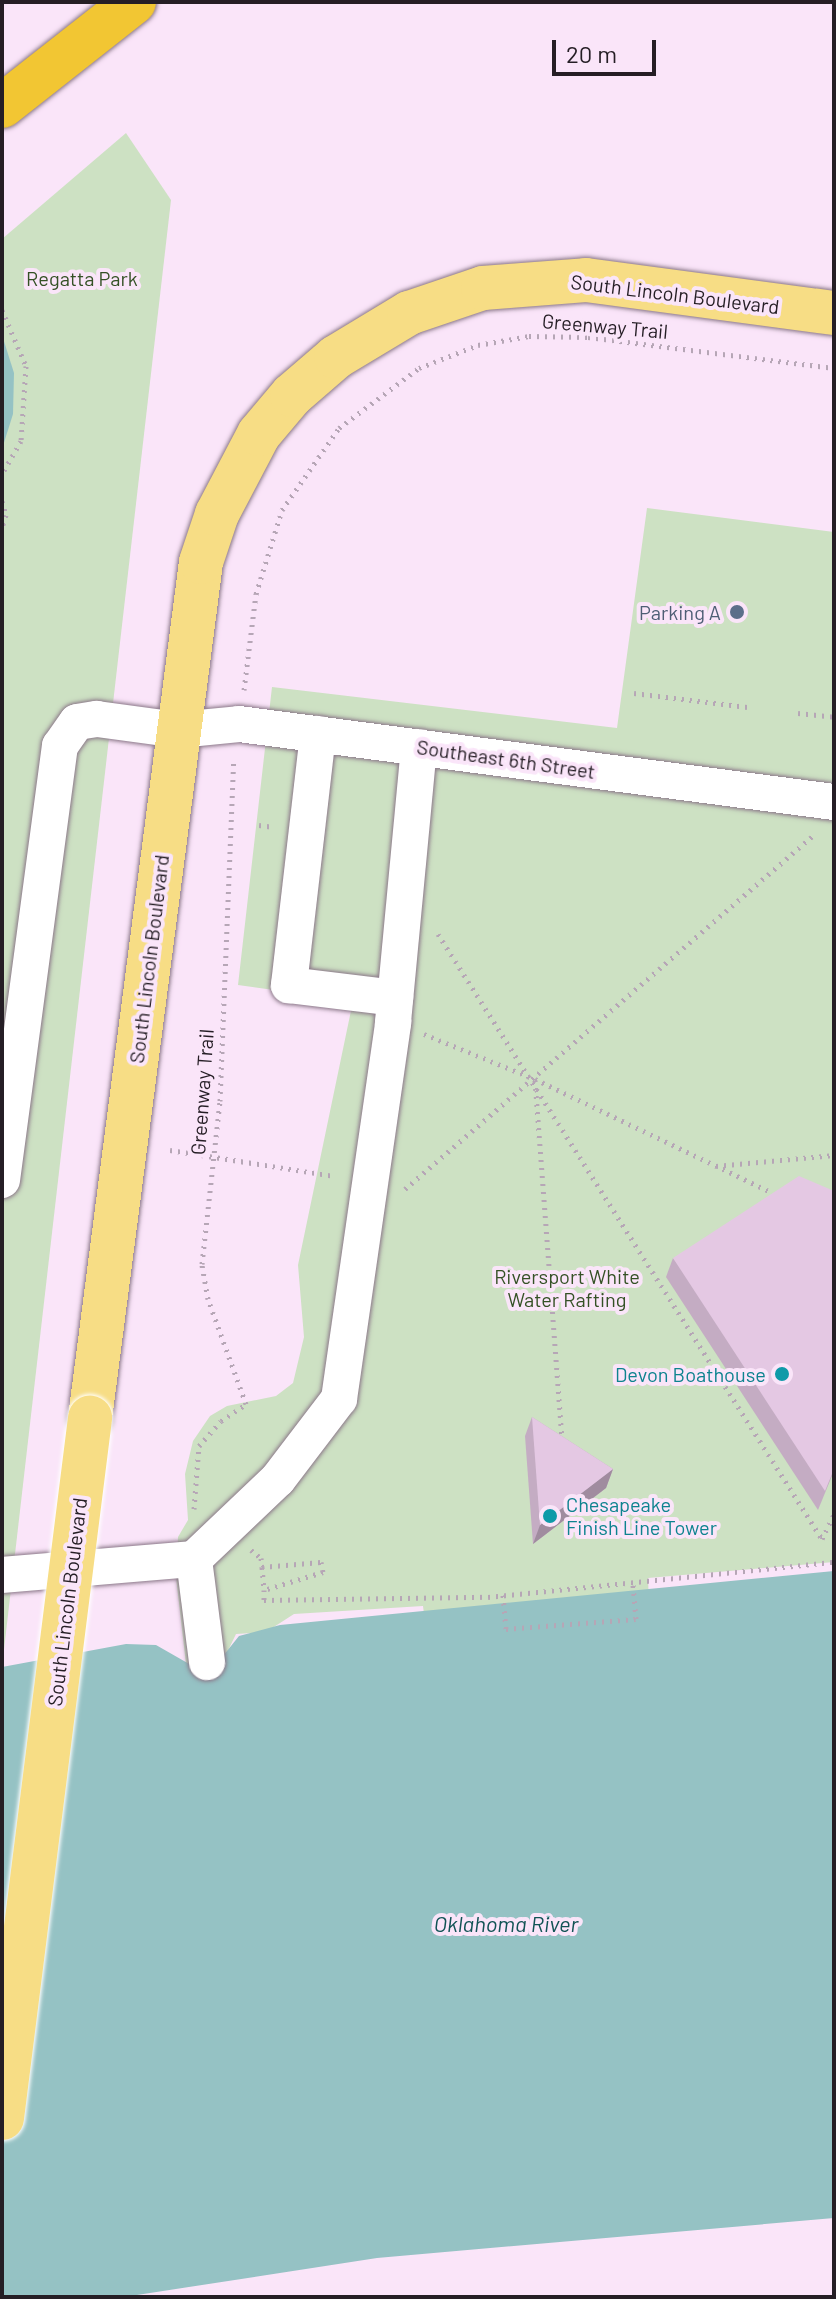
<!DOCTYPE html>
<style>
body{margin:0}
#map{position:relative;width:836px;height:2299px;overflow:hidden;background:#fae5f9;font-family:Barlow,sans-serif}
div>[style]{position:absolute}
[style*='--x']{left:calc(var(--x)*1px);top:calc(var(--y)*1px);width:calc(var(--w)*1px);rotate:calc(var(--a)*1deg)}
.green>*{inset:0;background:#cde1c3}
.water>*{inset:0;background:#95c2c4}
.path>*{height:5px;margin-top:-2.5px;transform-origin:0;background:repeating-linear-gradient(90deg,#b6a6b6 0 2px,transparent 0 8px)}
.roads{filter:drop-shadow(0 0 2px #8b7889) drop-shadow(0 0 2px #8b7889)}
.minor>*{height:36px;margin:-18px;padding:0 18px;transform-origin:18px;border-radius:18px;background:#fff}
.major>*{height:44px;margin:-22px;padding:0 22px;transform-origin:22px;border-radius:22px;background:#f7dd85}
.highway>*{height:44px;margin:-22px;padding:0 22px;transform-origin:22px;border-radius:22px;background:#f2c633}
.bridges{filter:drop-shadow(0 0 2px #fff) drop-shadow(0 0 2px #fff)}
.major-bridge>*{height:44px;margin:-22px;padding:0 22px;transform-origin:22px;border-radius:22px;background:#f7dd85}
.wall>*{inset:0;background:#c4acc3}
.shaded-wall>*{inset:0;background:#a08c9f}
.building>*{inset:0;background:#e4c8e3}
.dots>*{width:22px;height:22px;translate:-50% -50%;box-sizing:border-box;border:4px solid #fae5f9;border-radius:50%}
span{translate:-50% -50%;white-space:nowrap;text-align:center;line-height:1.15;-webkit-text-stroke:8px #fae5f9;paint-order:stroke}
.park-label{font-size:20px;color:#345125}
.street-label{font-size:20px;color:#251e25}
.service-label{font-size:20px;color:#4e5e75}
.right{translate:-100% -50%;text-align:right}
.culture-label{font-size:20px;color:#0d838f}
.left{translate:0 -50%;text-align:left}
.water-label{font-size:22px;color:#115355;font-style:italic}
.frame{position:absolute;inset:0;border:4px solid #251e25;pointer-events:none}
.scale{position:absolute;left:552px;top:40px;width:104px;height:36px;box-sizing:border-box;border:4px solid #251e25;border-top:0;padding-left:10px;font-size:24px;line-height:28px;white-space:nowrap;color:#251e25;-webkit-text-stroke:6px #fae5f9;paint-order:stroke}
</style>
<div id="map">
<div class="green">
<div style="clip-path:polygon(126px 133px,171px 200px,2px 1667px,2px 239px)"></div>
<div style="clip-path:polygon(647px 508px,834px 532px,834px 1562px,648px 1578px,650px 1629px,430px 1663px,423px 1606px,294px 1614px,266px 1632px,236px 1634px,223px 1661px,186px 1664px,176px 1577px,178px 1537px,188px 1520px,185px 1474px,193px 1441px,210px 1416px,227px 1406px,276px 1396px,293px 1383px,304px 1337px,298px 1265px,353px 1001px,238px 985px,272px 687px,617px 728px)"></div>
</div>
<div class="water">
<div style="clip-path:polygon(2px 335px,14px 373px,13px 414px,2px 449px)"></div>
<div style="clip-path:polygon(834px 1571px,834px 2218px,377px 2258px,124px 2297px,2px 2297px,2px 1667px,126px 1644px,156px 1645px,191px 1665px,219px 1661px,239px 1636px,280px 1625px)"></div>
</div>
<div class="path">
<div style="--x:2;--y:310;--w:61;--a:66.8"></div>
<div style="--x:26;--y:366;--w:75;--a:93.8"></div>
<div style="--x:21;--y:441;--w:38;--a:120"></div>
<div style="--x:2;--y:501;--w:15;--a:74"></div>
<div style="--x:6;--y:515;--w:13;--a:108"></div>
<div style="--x:244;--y:690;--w:97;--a:-82.9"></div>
<div style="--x:256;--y:594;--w:88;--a:-72.8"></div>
<div style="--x:282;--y:510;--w:100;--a:-55.2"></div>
<div style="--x:339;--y:428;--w:100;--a:-36.9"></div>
<div style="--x:419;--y:368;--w:63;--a:-21.3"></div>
<div style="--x:478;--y:345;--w:52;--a:-10"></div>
<div style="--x:529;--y:336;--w:59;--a:1"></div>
<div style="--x:588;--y:337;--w:248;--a:7.2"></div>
<div style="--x:634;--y:693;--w:114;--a:7.1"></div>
<div style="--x:798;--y:713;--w:36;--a:6"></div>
<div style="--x:259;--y:825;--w:15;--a:8"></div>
<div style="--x:438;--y:934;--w:717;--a:57.6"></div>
<div style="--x:822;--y:1539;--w:28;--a:-64"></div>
<div style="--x:424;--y:1034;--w:120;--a:22.1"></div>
<div style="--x:535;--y:1079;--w:262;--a:25.6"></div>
<div style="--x:535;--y:1080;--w:362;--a:85.7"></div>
<div style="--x:170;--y:1150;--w:167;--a:9"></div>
<div style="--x:716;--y:1166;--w:119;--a:-5.3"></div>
<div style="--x:405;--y:1189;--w:542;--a:-40.89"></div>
<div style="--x:194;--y:1509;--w:63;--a:-85.5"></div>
<div style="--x:199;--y:1446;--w:33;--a:-49"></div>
<div style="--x:221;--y:1421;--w:30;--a:-34"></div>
<div style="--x:246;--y:1404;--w:112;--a:-109.9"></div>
<div style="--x:208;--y:1299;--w:36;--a:-100"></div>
<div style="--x:202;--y:1264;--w:164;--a:-83.7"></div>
<div style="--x:220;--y:1101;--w:342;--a:-87.7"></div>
<div style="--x:251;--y:1550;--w:13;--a:39"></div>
<div style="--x:261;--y:1558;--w:9;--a:84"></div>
<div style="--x:262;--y:1567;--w:59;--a:-4.8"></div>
<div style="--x:321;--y:1562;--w:10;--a:79"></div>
<div style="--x:323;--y:1572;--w:62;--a:163"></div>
<div style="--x:264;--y:1590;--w:10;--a:90"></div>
<div style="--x:264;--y:1600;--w:224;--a:-0.8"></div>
<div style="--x:488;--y:1597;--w:348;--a:-5.8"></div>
<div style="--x:262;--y:1567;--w:23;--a:85"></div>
<div style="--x:503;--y:1595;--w:34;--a:85"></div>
<div style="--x:506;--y:1629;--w:130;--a:-4.4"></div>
<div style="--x:636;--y:1619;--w:37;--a:-95"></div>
</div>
<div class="roads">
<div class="minor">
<div style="--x:318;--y:734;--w:253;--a:96.6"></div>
<div style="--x:289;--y:985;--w:107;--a:7"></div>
<div style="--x:2;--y:1180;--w:438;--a:-82.4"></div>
<div style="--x:60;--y:746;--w:29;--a:-55"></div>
<div style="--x:77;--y:722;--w:20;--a:-9"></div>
<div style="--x:97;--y:719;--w:82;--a:7.7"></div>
<div style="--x:178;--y:730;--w:61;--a:-5.6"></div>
<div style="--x:239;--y:724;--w:600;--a:7.47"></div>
<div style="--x:194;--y:1559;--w:104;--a:82.8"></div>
<div style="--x:2;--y:1575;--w:193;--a:-4.8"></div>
<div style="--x:194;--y:1559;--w:116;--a:-43.6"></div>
<div style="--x:278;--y:1479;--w:101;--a:-52.7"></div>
<div style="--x:339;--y:1399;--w:381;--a:-81.8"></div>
<div style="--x:393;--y:1022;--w:276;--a:-84.6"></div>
</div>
<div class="major">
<div style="--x:90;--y:1418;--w:863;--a:-82.61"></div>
<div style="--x:201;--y:562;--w:51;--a:-71.6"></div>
<div style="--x:217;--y:514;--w:90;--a:-62.3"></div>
<div style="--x:259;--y:434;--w:51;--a:-49.8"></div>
<div style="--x:292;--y:395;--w:58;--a:-40.8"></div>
<div style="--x:336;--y:357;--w:85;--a:-31.1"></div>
<div style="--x:409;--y:313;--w:78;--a:-18.7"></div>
<div style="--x:483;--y:288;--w:103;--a:-4.4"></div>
<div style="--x:586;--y:280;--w:250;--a:7.6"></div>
</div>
<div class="highway">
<div style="--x:2;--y:106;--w:168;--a:-38.2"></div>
</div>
</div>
<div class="bridges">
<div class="major-bridge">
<div style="--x:2;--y:2118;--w:706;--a:-82.83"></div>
</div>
</div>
<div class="wall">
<div style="clip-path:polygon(673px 1258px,834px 1471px,818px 1510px,666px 1277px)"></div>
<div style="clip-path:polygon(532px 1417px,613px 1469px,606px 1488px,533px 1544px,525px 1436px)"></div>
</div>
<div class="shaded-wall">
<div style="clip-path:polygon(613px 1469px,606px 1488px,533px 1544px,540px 1525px)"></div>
</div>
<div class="building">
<div style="clip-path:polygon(799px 1176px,834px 1191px,834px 1469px,825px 1491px,673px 1258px)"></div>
<div style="clip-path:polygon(532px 1417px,613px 1469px,540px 1525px)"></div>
</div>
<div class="dots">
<div style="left:737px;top:612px;background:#5c6f8a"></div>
<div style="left:782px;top:1374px;background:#0f9aa8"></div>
<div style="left:550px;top:1516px;background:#0f9aa8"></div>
</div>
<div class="park-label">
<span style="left:82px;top:278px">Regatta Park</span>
<span style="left:567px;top:1288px">Riversport White<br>Water Rafting</span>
</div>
<div class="street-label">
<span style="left:675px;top:294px;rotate:7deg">South Lincoln Boulevard</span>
<span style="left:605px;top:326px;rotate:5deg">Greenway Trail</span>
<span style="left:506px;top:759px;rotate:8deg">Southeast 6th Street</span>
<span style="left:149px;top:959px;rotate:-83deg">South Lincoln Boulevard</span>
<span style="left:202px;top:1092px;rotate:-86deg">Greenway Trail</span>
<span style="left:67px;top:1602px;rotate:-83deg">South Lincoln Boulevard</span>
</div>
<div class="service-label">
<span class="right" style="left:721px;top:612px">Parking A</span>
</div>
<div class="culture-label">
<span class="right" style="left:766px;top:1374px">Devon Boathouse</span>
<span class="left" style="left:566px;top:1516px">Chesapeake<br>Finish Line Tower</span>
</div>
<div class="water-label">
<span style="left:506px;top:1924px">Oklahoma River</span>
</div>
<div class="frame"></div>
<div class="scale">20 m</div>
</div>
